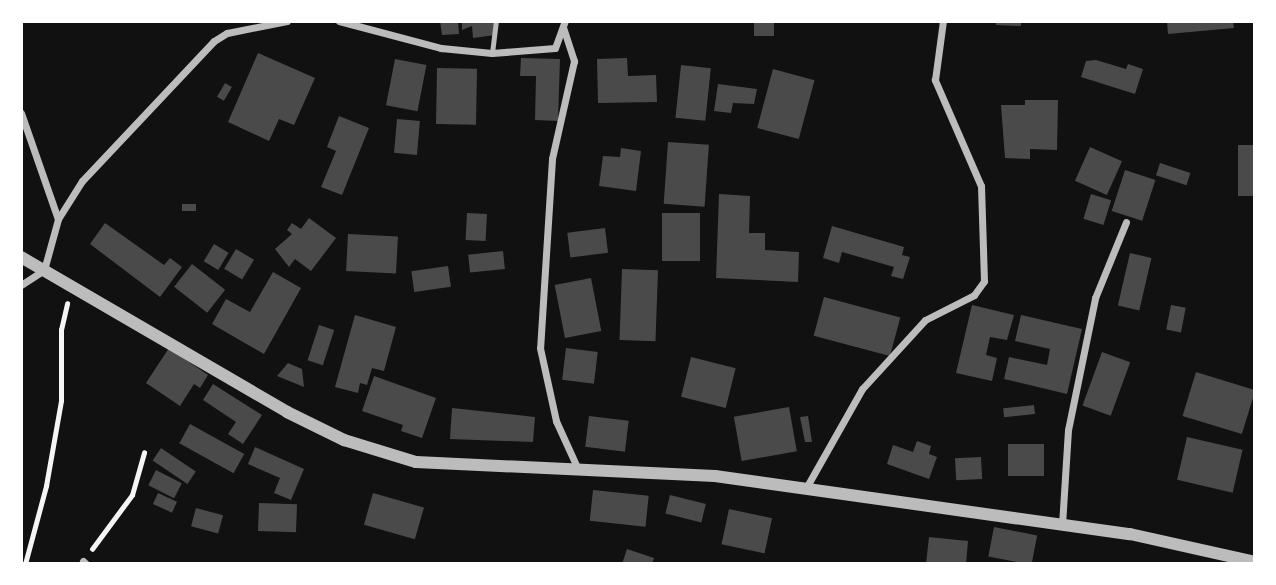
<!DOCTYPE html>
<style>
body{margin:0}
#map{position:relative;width:1276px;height:585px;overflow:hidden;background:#111;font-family:"PT Serif",serif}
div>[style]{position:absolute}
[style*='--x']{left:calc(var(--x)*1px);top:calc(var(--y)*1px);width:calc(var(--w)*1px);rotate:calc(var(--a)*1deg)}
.building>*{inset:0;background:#4a4a4a;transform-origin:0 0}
.path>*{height:4.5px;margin:-2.25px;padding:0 2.25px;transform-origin:2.25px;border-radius:2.25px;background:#f5f5f5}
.service>*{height:5px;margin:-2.5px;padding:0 2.5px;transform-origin:2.5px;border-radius:2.5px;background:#bcbcbc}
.minor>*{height:7px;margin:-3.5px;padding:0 3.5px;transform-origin:3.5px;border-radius:3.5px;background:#bcbcbc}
.tertiary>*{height:12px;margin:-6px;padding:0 6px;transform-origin:6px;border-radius:6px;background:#bcbcbc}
span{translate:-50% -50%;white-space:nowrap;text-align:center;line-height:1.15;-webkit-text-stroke:5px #fff;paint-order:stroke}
.frame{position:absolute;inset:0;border:23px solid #fff;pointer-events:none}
</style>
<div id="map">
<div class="building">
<div style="clip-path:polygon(440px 21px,458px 21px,459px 34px,442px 35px)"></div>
<div style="clip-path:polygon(462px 21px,494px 21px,495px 35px,473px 38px,472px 26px,462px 30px)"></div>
<div style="left:754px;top:21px;width:20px;height:15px"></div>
<div style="clip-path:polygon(996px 21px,1021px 21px,1021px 26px,996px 25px)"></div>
<div style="clip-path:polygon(1167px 21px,1233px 21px,1234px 28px,1168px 34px)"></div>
<div style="clip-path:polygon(258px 53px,315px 78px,294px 125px,279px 119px,269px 141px,228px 122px)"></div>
<div style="clip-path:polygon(521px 58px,560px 59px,558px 121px,535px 120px,536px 76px,520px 76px)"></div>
<div style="clip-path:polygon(627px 58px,628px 76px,656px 75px,657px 102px,598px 103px,597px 59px)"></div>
<div style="left:395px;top:59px;width:32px;height:47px;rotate:11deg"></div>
<div style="clip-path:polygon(1096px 60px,1126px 69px,1128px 64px,1143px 69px,1135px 94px,1081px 77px,1086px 61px)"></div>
<div style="left:681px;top:65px;width:30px;height:53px;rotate:6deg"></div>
<div style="left:437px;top:68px;width:40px;height:56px;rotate:1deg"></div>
<div style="left:773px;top:69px;width:43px;height:61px;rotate:15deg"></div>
<div style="left:225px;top:83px;width:8px;height:16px;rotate:30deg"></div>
<div style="clip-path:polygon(718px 84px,757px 89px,754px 104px,733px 103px,731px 113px,714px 111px)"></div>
<div style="clip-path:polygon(1025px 100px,1058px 100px,1057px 150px,1030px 149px,1030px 159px,1005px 158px,1001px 105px,1025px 105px)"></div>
<div style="clip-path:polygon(339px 116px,369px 128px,342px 195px,321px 187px,336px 151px,327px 147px)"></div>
<div style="left:397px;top:119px;width:23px;height:34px;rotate:5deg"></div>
<div style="left:668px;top:142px;width:41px;height:62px;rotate:4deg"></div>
<div style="left:1238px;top:145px;width:17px;height:51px"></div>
<div style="left:1090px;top:147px;width:35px;height:37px;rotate:24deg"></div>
<div style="clip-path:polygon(621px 148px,641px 151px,636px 191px,599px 186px,603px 156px,620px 157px)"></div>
<div style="left:1160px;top:163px;width:32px;height:13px;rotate:18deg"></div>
<div style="left:1125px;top:170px;width:32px;height:43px;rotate:18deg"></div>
<div style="clip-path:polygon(719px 194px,750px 196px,749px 233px,765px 233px,765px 250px,799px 252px,798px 282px,716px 278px)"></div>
<div style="left:1091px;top:194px;width:21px;height:26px;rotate:17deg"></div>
<div style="left:182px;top:204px;width:14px;height:7px"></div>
<div style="left:467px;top:213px;width:20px;height:27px;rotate:3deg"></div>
<div style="left:662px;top:213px;width:38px;height:48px"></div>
<div style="clip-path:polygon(309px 218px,336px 238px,311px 271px,295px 259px,289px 267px,275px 249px,292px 234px,287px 230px,292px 223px,301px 229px)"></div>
<div style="clip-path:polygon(105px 223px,164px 265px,170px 258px,182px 267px,160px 297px,90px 244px)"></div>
<div style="clip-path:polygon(832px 226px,904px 247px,902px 255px,910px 257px,903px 279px,891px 276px,894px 267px,842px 252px,839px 263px,823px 258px)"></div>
<div style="left:605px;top:228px;width:25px;height:38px;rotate:83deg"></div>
<div style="left:348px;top:234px;width:50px;height:37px;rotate:3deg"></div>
<div style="left:214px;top:244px;width:17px;height:20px;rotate:31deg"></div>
<div style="left:236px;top:249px;width:21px;height:23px;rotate:31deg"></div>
<div style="left:503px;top:251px;width:18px;height:35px;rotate:84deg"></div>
<div style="left:1130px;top:253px;width:22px;height:54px;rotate:13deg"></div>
<div style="left:192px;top:264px;width:42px;height:29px;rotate:38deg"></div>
<div style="left:448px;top:266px;width:21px;height:37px;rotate:82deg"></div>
<div style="left:622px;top:269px;width:36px;height:71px;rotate:2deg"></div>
<div style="clip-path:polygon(273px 272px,301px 288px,264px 354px,212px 324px,226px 299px,250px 312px)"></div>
<div style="left:591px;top:278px;width:54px;height:37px;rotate:79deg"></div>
<div style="left:824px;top:297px;width:79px;height:40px;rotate:15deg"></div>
<div style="clip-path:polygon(972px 305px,1014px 315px,1007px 340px,990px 337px,986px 355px,997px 358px,992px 381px,956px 373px)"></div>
<div style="left:1171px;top:305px;width:15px;height:25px;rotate:11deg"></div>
<div style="clip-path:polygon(355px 315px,396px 327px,384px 371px,372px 368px,367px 385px,360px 383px,358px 393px,335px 387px)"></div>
<div style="clip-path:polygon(1021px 315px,1082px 329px,1067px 394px,1004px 379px,1009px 357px,1047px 365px,1050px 349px,1015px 341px)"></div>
<div style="left:319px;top:325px;width:16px;height:37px;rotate:18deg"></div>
<div style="clip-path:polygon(169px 348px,208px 375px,200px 388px,194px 384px,180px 406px,146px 383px)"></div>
<div style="left:566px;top:348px;width:32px;height:32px;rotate:7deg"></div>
<div style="left:1102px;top:352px;width:30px;height:57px;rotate:20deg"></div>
<div style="left:691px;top:357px;width:46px;height:41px;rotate:14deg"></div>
<div style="clip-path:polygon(288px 363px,302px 369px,304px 387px,277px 376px)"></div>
<div style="left:1196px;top:372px;width:62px;height:46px;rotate:17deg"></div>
<div style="clip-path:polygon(374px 376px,436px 398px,422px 438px,401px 431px,403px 425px,362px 411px)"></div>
<div style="clip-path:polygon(213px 384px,262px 415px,243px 444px,228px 434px,236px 422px,203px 400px)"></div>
<div style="left:1034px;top:405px;width:9px;height:31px;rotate:84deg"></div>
<div style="left:789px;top:407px;width:45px;height:56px;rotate:80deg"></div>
<div style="clip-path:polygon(452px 408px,535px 417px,533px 442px,450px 439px)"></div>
<div style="left:589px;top:416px;width:40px;height:31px;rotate:7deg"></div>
<div style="clip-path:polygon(808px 416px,812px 442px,805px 442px,800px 417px)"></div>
<div style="left:190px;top:424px;width:62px;height:22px;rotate:29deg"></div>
<div style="left:1187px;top:437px;width:57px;height:44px;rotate:13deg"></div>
<div style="clip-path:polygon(917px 441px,931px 446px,929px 454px,937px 457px,929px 479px,887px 464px,893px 445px,913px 452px)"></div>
<div style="left:1008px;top:444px;width:36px;height:32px"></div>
<div style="clip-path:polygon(255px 447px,304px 469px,291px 500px,274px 493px,280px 478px,248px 464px)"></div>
<div style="left:161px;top:448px;width:42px;height:15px;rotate:34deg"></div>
<div style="left:981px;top:457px;width:22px;height:26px;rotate:87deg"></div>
<div style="left:156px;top:470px;width:29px;height:17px;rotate:27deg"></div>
<div style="left:593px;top:490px;width:56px;height:31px;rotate:6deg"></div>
<div style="left:158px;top:493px;width:21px;height:12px;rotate:25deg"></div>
<div style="left:373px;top:493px;width:53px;height:33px;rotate:16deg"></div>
<div style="left:670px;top:495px;width:37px;height:19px;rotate:14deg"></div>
<div style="left:259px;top:503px;width:38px;height:28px;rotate:2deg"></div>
<div style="left:196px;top:508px;width:28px;height:19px;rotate:15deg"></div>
<div style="left:729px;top:509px;width:44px;height:36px;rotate:12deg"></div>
<div style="left:994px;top:527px;width:44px;height:30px;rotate:11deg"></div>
<div style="clip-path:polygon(929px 537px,968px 541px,966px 564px,926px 564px)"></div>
<div style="clip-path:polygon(627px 549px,654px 558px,652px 564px,622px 564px)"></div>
</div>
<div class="path">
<div style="--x:92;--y:549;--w:67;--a:-53.5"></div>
<div style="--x:132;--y:495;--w:44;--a:-74.1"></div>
<div style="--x:25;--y:564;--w:81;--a:-74.9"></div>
<div style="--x:46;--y:486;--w:86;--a:-80"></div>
<div style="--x:61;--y:401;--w:71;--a:-90"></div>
<div style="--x:61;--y:330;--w:27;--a:-77"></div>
</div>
<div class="service">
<div style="--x:492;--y:53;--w:32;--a:-83"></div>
</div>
<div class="minor">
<div style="--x:339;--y:21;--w:106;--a:14.8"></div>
<div style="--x:441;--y:48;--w:51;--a:5.6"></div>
<div style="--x:492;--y:53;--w:63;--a:-4.5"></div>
<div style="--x:555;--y:48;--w:29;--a:-70"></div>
<div style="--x:563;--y:27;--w:36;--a:72"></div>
<div style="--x:574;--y:61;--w:100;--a:102.7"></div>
<div style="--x:552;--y:159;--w:189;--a:93.6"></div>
<div style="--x:540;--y:348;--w:75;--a:77.6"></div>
<div style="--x:556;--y:421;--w:51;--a:65.5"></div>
<div style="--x:21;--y:113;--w:112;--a:70.8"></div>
<div style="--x:21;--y:285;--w:27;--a:-33"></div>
<div style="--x:44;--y:270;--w:53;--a:-74.6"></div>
<div style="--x:58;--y:219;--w:45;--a:-57.7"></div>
<div style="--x:82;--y:181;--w:192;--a:-46.7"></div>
<div style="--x:214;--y:41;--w:15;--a:-32"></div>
<div style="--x:227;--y:33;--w:61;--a:-11.3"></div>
<div style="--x:806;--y:488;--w:114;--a:-60.5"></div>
<div style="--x:862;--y:389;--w:93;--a:-47.6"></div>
<div style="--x:925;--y:320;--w:55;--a:-27"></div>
<div style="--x:974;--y:295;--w:17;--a:-54"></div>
<div style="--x:984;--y:281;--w:95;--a:-91.8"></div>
<div style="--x:981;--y:186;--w:116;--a:-113.5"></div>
<div style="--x:935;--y:80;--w:60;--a:-82.3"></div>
<div style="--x:1062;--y:525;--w:95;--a:-86.4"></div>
<div style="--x:1068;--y:430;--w:135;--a:-78.4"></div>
<div style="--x:1095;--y:298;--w:82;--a:-67.8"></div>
<div style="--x:83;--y:561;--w:4;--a:45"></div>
</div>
<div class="tertiary">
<div style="--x:21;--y:257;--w:308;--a:30.2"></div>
<div style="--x:287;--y:412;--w:64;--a:26.2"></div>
<div style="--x:344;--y:440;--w:75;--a:17"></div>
<div style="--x:416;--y:462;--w:299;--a:2.7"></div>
<div style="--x:715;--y:476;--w:419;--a:8"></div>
<div style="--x:1130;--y:534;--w:128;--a:12.6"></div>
</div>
<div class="frame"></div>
</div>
